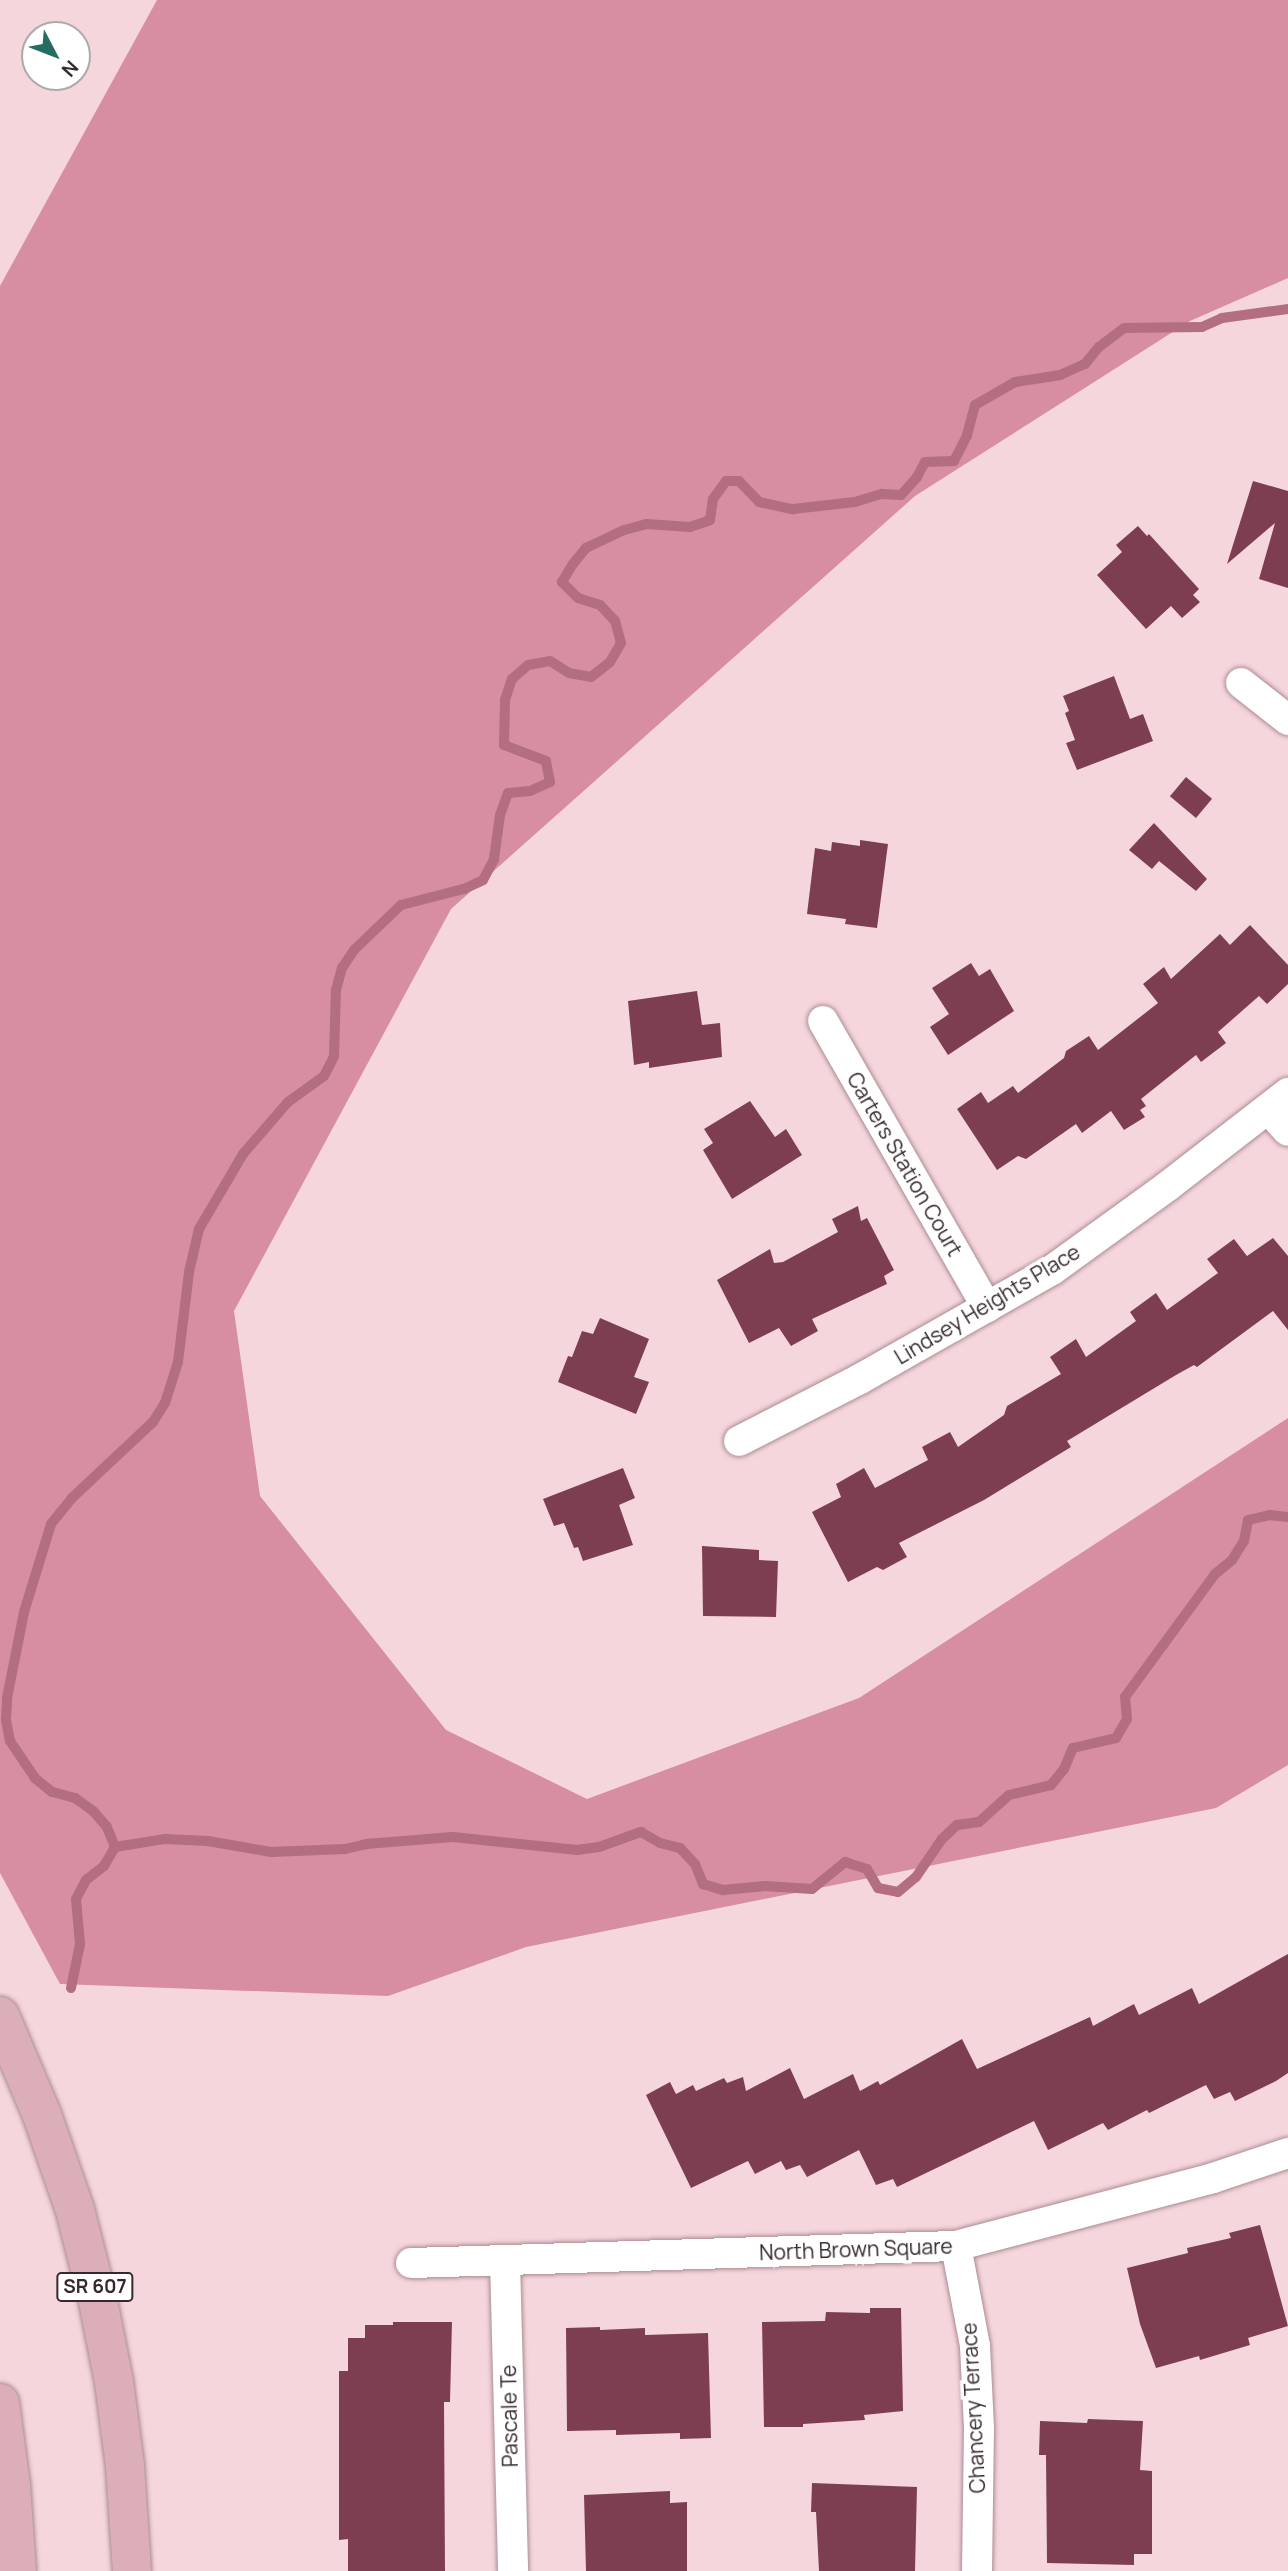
<!DOCTYPE html>
<style>
body{margin:0}
#map{position:relative;width:1288px;height:2571px;overflow:hidden;background:#f6d6dd;font-family:Manrope,sans-serif}
div>[style]{position:absolute}
[style*='--x']{left:calc(var(--x)*1px);top:calc(var(--y)*1px);width:calc(var(--w)*1px);rotate:calc(var(--a)*1deg)}
.forest>*{inset:0;background:#d68ea0}
.stream>*{height:10px;margin:-5px;padding:0 5px;transform-origin:5px;border-radius:5px;background:#b36e80}
.building>*{inset:0;background:#7e3e51;transform-origin:0 0}
.roads{filter:drop-shadow(0 0 2px #aa8c92) drop-shadow(0 0 2px #aa8c92)}
.minor>*{height:30px;margin:-15px;padding:0 15px;transform-origin:15px;border-radius:15px;background:#fff}
.primary>*{height:38px;margin:-19px;padding:0 19px;transform-origin:19px;border-radius:19px;background:#dbaeba}
span{translate:-50% -50%;white-space:nowrap;text-align:center;line-height:1.15;-webkit-text-stroke:7px #fff;paint-order:stroke}
.shield-label span{padding:2px 5px;background:#fff;border:2px solid;border-radius:5px;-webkit-text-stroke-width:0}
.shield-label{font-size:19px;color:#35292c;font-weight:700}
.street-label{font-size:21px;color:#35292c}
.north{position:absolute;left:21px;top:21px;width:70px;height:70px;box-sizing:border-box;background:#fff;border:2px solid #aea9ab;border-radius:50%;rotate:132deg;font-size:19px;font-weight:700;line-height:28px;text-align:center;color:#35292c}
.north::after{content:'';display:block;margin:auto;width:24px;height:32px;background:#256c63;clip-path:polygon(50% 0,100% 100%,50% 72%,0 100%)}
</style>
<div id="map">
<div class="forest">
<div style="clip-path:polygon(157px 0,1288px 0,1288px 278px,1190px 321px,915px 496px,451px 909px,234px 1311px,260px 1496px,446px 1730px,587px 1799px,859px 1698px,1288px 1418px,1288px 1765px,1216px 1808px,526px 1947px,388px 1996px,60px 1984px,0 1873px,0 286px)"></div>
</div>
<div class="stream">
<div style="--x:115;--y:1847;--w:51;--a:-9.1"></div>
<div style="--x:165;--y:1839;--w:43;--a:2.7"></div>
<div style="--x:208;--y:1841;--w:64;--a:9.9"></div>
<div style="--x:271;--y:1852;--w:74;--a:-2.3"></div>
<div style="--x:345;--y:1849;--w:22;--a:-13"></div>
<div style="--x:366;--y:1844;--w:87;--a:-4.6"></div>
<div style="--x:453;--y:1837;--w:125;--a:6"></div>
<div style="--x:577;--y:1850;--w:22;--a:-8"></div>
<div style="--x:599;--y:1847;--w:45;--a:-19.7"></div>
<div style="--x:641;--y:1832;--w:22;--a:30"></div>
<div style="--x:660;--y:1843;--w:21;--a:14"></div>
<div style="--x:680;--y:1848;--w:22;--a:47"></div>
<div style="--x:695;--y:1864;--w:22;--a:68"></div>
<div style="--x:703;--y:1884;--w:21;--a:17"></div>
<div style="--x:723;--y:1890;--w:42;--a:-5.4"></div>
<div style="--x:765;--y:1886;--w:47;--a:3.7"></div>
<div style="--x:812;--y:1889;--w:43;--a:-39.3"></div>
<div style="--x:845;--y:1862;--w:23;--a:18"></div>
<div style="--x:867;--y:1869;--w:22;--a:60"></div>
<div style="--x:878;--y:1888;--w:20;--a:11"></div>
<div style="--x:898;--y:1892;--w:23;--a:-40"></div>
<div style="--x:916;--y:1877;--w:46;--a:-55.6"></div>
<div style="--x:942;--y:1839;--w:21;--a:-43"></div>
<div style="--x:957;--y:1825;--w:22;--a:-8"></div>
<div style="--x:979;--y:1822;--w:40;--a:-42"></div>
<div style="--x:1009;--y:1795;--w:43;--a:-13.4"></div>
<div style="--x:1051;--y:1785;--w:21;--a:-51"></div>
<div style="--x:1064;--y:1769;--w:23;--a:-67"></div>
<div style="--x:1073;--y:1748;--w:44;--a:-13.1"></div>
<div style="--x:1116;--y:1738;--w:22;--a:-60"></div>
<div style="--x:1127;--y:1719;--w:22;--a:-95"></div>
<div style="--x:1125;--y:1697;--w:152;--a:-53.8"></div>
<div style="--x:1215;--y:1574;--w:22;--a:-39"></div>
<div style="--x:1232;--y:1560;--w:22;--a:-58"></div>
<div style="--x:1244;--y:1541;--w:21;--a:-79"></div>
<div style="--x:1248;--y:1520;--w:22;--a:-13"></div>
<div style="--x:1269;--y:1515;--w:19;--a:6"></div>
<div style="--x:71;--y:1988;--w:45;--a:-78.4"></div>
<div style="--x:80;--y:1944;--w:45;--a:-95.1"></div>
<div style="--x:76;--y:1899;--w:21;--a:-62"></div>
<div style="--x:86;--y:1880;--w:23;--a:-38"></div>
<div style="--x:104;--y:1866;--w:22;--a:-60"></div>
<div style="--x:115;--y:1847;--w:22;--a:-112"></div>
<div style="--x:107;--y:1827;--w:21;--a:-131"></div>
<div style="--x:93;--y:1811;--w:22;--a:-144"></div>
<div style="--x:75;--y:1798;--w:24;--a:-165"></div>
<div style="--x:52;--y:1792;--w:22;--a:-141"></div>
<div style="--x:35;--y:1778;--w:45;--a:-124"></div>
<div style="--x:10;--y:1741;--w:21;--a:-101"></div>
<div style="--x:6;--y:1720;--w:22;--a:-87"></div>
<div style="--x:7;--y:1698;--w:88;--a:-78.8"></div>
<div style="--x:24;--y:1612;--w:92;--a:-72.9"></div>
<div style="--x:51;--y:1524;--w:33;--a:-51"></div>
<div style="--x:72;--y:1498;--w:111;--a:-43.2"></div>
<div style="--x:153;--y:1422;--w:22;--a:-58"></div>
<div style="--x:165;--y:1403;--w:43;--a:-72.4"></div>
<div style="--x:178;--y:1362;--w:91;--a:-83"></div>
<div style="--x:189;--y:1272;--w:44;--a:-76.9"></div>
<div style="--x:199;--y:1229;--w:87;--a:-59.6"></div>
<div style="--x:243;--y:1154;--w:69;--a:-49.1"></div>
<div style="--x:288;--y:1102;--w:44;--a:-35.8"></div>
<div style="--x:324;--y:1076;--w:22;--a:-63"></div>
<div style="--x:334;--y:1056;--w:66;--a:-88.3"></div>
<div style="--x:336;--y:990;--w:23;--a:-75"></div>
<div style="--x:342;--y:968;--w:22;--a:-56"></div>
<div style="--x:354;--y:950;--w:65;--a:-43.8"></div>
<div style="--x:401;--y:905;--w:65;--a:-14.3"></div>
<div style="--x:464;--y:889;--w:21;--a:-25"></div>
<div style="--x:483;--y:880;--w:24;--a:-62"></div>
<div style="--x:494;--y:859;--w:44;--a:-82.2"></div>
<div style="--x:500;--y:815;--w:23;--a:-70"></div>
<div style="--x:508;--y:793;--w:22;--a:-5"></div>
<div style="--x:530;--y:791;--w:22;--a:-24"></div>
<div style="--x:550;--y:782;--w:21;--a:-101"></div>
<div style="--x:546;--y:761;--w:45;--a:-159.1"></div>
<div style="--x:504;--y:745;--w:45;--a:-88.7"></div>
<div style="--x:505;--y:700;--w:22;--a:-72"></div>
<div style="--x:512;--y:679;--w:21;--a:-41"></div>
<div style="--x:528;--y:665;--w:22;--a:-10"></div>
<div style="--x:550;--y:661;--w:22;--a:32"></div>
<div style="--x:569;--y:673;--w:22;--a:10"></div>
<div style="--x:591;--y:677;--w:24;--a:-38"></div>
<div style="--x:610;--y:662;--w:22;--a:-60"></div>
<div style="--x:621;--y:643;--w:23;--a:-105"></div>
<div style="--x:615;--y:621;--w:22;--a:-133"></div>
<div style="--x:600;--y:605;--w:23;--a:-162"></div>
<div style="--x:578;--y:598;--w:23;--a:-135"></div>
<div style="--x:562;--y:582;--w:21;--a:-59"></div>
<div style="--x:573;--y:564;--w:21;--a:-51"></div>
<div style="--x:586;--y:548;--w:42;--a:-25.3"></div>
<div style="--x:624;--y:530;--w:23;--a:-15"></div>
<div style="--x:646;--y:524;--w:44;--a:3.9"></div>
<div style="--x:690;--y:527;--w:21;--a:-19"></div>
<div style="--x:710;--y:520;--w:21;--a:-82"></div>
<div style="--x:713;--y:499;--w:22;--a:-54"></div>
<div style="--x:726;--y:481;--w:13;--a:0"></div>
<div style="--x:739;--y:481;--w:29;--a:46"></div>
<div style="--x:759;--y:502;--w:35;--a:12"></div>
<div style="--x:793;--y:509;--w:62;--a:-6.4"></div>
<div style="--x:855;--y:502;--w:28;--a:-17"></div>
<div style="--x:882;--y:494;--w:19;--a:3"></div>
<div style="--x:901;--y:495;--w:24;--a:-48"></div>
<div style="--x:917;--y:477;--w:17;--a:-62"></div>
<div style="--x:925;--y:462;--w:29;--a:-2"></div>
<div style="--x:954;--y:461;--w:29;--a:-63"></div>
<div style="--x:967;--y:435;--w:31;--a:-75"></div>
<div style="--x:975;--y:405;--w:46;--a:-29.9"></div>
<div style="--x:1015;--y:382;--w:46;--a:-8.8"></div>
<div style="--x:1060;--y:375;--w:27;--a:-24"></div>
<div style="--x:1085;--y:364;--w:22;--a:-51"></div>
<div style="--x:1099;--y:347;--w:31;--a:-37"></div>
<div style="--x:1124;--y:328;--w:78;--a:-0.7"></div>
<div style="--x:1202;--y:327;--w:22;--a:-24"></div>
<div style="--x:1222;--y:318;--w:67;--a:-7.8"></div>
</div>
<div class="building">
<div style="clip-path:polygon(1253px 481px,1288px 491px,1288px 588px,1259px 579px,1275px 523px,1227px 564px)"></div>
<div style="clip-path:polygon(1138px 526px,1147px 536px,1149px 534px,1199px 589px,1193px 595px,1200px 602px,1182px 618px,1171px 606px,1146px 629px,1097px 575px,1122px 552px,1116px 545px)"></div>
<div style="clip-path:polygon(1114px 676px,1130px 719px,1143px 714px,1153px 741px,1077px 770px,1066px 743px,1075px 740px,1065px 713px,1069px 711px,1063px 696px)"></div>
<div style="left:1186px;top:777px;width:34px;height:25px;rotate:40deg"></div>
<div style="clip-path:polygon(1154px 823px,1207px 879px,1196px 891px,1159px 861px,1152px 869px,1129px 850px)"></div>
<div style="clip-path:polygon(860px 840px,888px 844px,877px 928px,845px 924px,846px 919px,807px 914px,815px 848px,831px 851px,832px 842px,860px 846px)"></div>
<div style="clip-path:polygon(1250px 925px,1288px 965px,1288px 984px,1267px 1004px,1259px 996px,1218px 1032px,1226px 1043px,1201px 1062px,1196px 1055px,1141px 1099px,1146px 1106px,1140px 1110px,1145px 1117px,1124px 1130px,1111px 1111px,1082px 1133px,1076px 1124px,1026px 1159px,1018px 1156px,997px 1170px,957px 1109px,981px 1092px,988px 1103px,1013px 1086px,1018px 1093px,1064px 1058px,1066px 1051px,1089px 1036px,1098px 1050px,1158px 1003px,1143px 984px,1164px 967px,1171px 979px,1220px 934px,1230px 945px)"></div>
<div style="clip-path:polygon(971px 963px,979px 976px,990px 969px,1014px 1011px,948px 1055px,930px 1027px,949px 1014px,932px 988px)"></div>
<div style="clip-path:polygon(697px 991px,702px 1025px,720px 1023px,722px 1057px,649px 1068px,649px 1062px,634px 1065px,628px 1001px)"></div>
<div style="clip-path:polygon(750px 1101px,775px 1137px,786px 1129px,802px 1155px,732px 1199px,703px 1150px,713px 1143px,704px 1129px)"></div>
<div style="clip-path:polygon(858px 1206px,861px 1221px,867px 1218px,894px 1270px,884px 1276px,887px 1284px,812px 1319px,818px 1331px,791px 1346px,779px 1328px,749px 1343px,717px 1280px,770px 1249px,774px 1263px,783px 1262px,838px 1232px,832px 1219px)"></div>
<div style="clip-path:polygon(1273px 1238px,1288px 1256px,1288px 1330px,1273px 1311px,1197px 1367px,1194px 1365px,1176px 1375px,1067px 1441px,1071px 1447px,984px 1500px,899px 1543px,907px 1557px,883px 1570px,877px 1567px,848px 1582px,812px 1512px,841px 1497px,836px 1484px,864px 1468px,875px 1488px,928px 1460px,922px 1447px,950px 1432px,958px 1447px,1004px 1415px,1007px 1406px,1061px 1374px,1050px 1357px,1076px 1339px,1086px 1357px,1136px 1321px,1130px 1312px,1156px 1293px,1167px 1310px,1218px 1273px,1207px 1259px,1234px 1239px,1247px 1256px)"></div>
<div style="clip-path:polygon(600px 1318px,649px 1339px,634px 1377px,649px 1382px,636px 1414px,558px 1382px,568px 1356px,572px 1357px,582px 1331px,593px 1334px)"></div>
<div style="clip-path:polygon(623px 1468px,635px 1498px,619px 1505px,633px 1545px,583px 1561px,578px 1547px,574px 1548px,564px 1523px,554px 1526px,543px 1499px)"></div>
<div style="clip-path:polygon(702px 1546px,759px 1550px,759px 1560px,778px 1561px,776px 1617px,703px 1616px)"></div>
<div style="clip-path:polygon(1288px 1954px,1288px 2073px,1276px 2081px,1235px 2101px,1230px 2092px,1214px 2099px,1206px 2085px,1149px 2113px,1147px 2110px,1108px 2130px,1103px 2123px,1048px 2150px,1034px 2121px,897px 2187px,893px 2179px,876px 2185px,859px 2150px,807px 2177px,800px 2165px,786px 2170px,781px 2161px,755px 2174px,748px 2161px,691px 2188px,646px 2095px,670px 2082px,676px 2094px,693px 2085px,696px 2091px,724px 2078px,727px 2083px,743px 2077px,746px 2091px,790px 2068px,804px 2099px,853px 2074px,860px 2091px,878px 2081px,880px 2085px,962px 2039px,977px 2069px,1090px 2017px,1093px 2026px,1134px 2004px,1139px 2015px,1192px 1988px,1199px 2004px)"></div>
<div style="clip-path:polygon(1260px 2225px,1288px 2326px,1248px 2338px,1250px 2345px,1200px 2360px,1199px 2356px,1156px 2368px,1140px 2324px,1127px 2268px,1188px 2253px,1187px 2248px,1231px 2238px,1229px 2233px)"></div>
<div style="clip-path:polygon(870px 2308px,901px 2308px,903px 2411px,864px 2415px,865px 2420px,803px 2424px,803px 2427px,764px 2427px,762px 2322px,825px 2321px,826px 2312px,870px 2313px)"></div>
<div style="clip-path:polygon(393px 2322px,452px 2322px,450px 2402px,444px 2402px,445px 2571px,348px 2571px,348px 2539px,339px 2540px,339px 2371px,348px 2371px,348px 2338px,365px 2338px,365px 2325px,393px 2325px)"></div>
<div style="clip-path:polygon(600px 2327px,600px 2330px,645px 2328px,645px 2335px,708px 2333px,711px 2438px,680px 2439px,680px 2433px,616px 2435px,616px 2430px,567px 2431px,566px 2328px)"></div>
<div style="clip-path:polygon(1088px 2419px,1143px 2421px,1140px 2470px,1152px 2471px,1152px 2554px,1134px 2554px,1134px 2565px,1047px 2563px,1046px 2455px,1039px 2455px,1040px 2421px,1087px 2423px)"></div>
<div style="clip-path:polygon(812px 2483px,917px 2487px,915px 2571px,819px 2571px,816px 2512px,811px 2512px)"></div>
<div style="clip-path:polygon(670px 2491px,670px 2503px,687px 2502px,687px 2571px,586px 2571px,584px 2495px)"></div>
</div>
<div class="roads">
<div class="minor">
<div style="--x:1241;--y:683;--w:60;--a:38.2"></div>
<div style="--x:823;--y:1021;--w:330;--a:60.2"></div>
<div style="--x:1269;--y:1110;--w:28;--a:48"></div>
<div style="--x:739;--y:1441;--w:136;--a:-27.1"></div>
<div style="--x:860;--y:1379;--w:221;--a:-29.6"></div>
<div style="--x:1052;--y:1270;--w:143;--a:-35.9"></div>
<div style="--x:1168;--y:1186;--w:152;--a:-37.8"></div>
<div style="--x:956;--y:2246;--w:102;--a:79.2"></div>
<div style="--x:975;--y:2346;--w:82;--a:87.2"></div>
<div style="--x:979;--y:2428;--w:143;--a:90.8"></div>
<div style="--x:505;--y:2261;--w:310;--a:88.5"></div>
<div style="--x:411;--y:2263;--w:545;--a:-1.79"></div>
<div style="--x:956;--y:2246;--w:266;--a:-14.8"></div>
<div style="--x:1213;--y:2178;--w:79;--a:-18.4"></div>
</div>
<div class="primary">
<div style="--x:0;--y:2016;--w:108;--a:67"></div>
<div style="--x:42;--y:2115;--w:101;--a:70.8"></div>
<div style="--x:75;--y:2210;--w:89;--a:75.7"></div>
<div style="--x:97;--y:2296;--w:88;--a:78.8"></div>
<div style="--x:114;--y:2382;--w:85;--a:82.5"></div>
<div style="--x:125;--y:2466;--w:105;--a:86.2"></div>
<div style="--x:0;--y:2403;--w:83;--a:82.4"></div>
<div style="--x:11;--y:2485;--w:86;--a:86"></div>
</div>
</div>
<div class="shield-label">
<span style="left:95px;top:2287px">SR 607</span>
</div>
<div class="street-label">
<span style="left:905px;top:1164px;rotate:60deg">Carters Station Court</span>
<span style="left:987px;top:1304px;rotate:-31deg">Lindsey Heights Place</span>
<span style="left:856px;top:2249px;rotate:-2deg">North Brown Square</span>
<span style="left:973px;top:2408px;rotate:-93deg">Chancery Terrace</span>
<span style="left:509px;top:2416px;rotate:-91deg">Pascale Te</span>
</div>
<div class="north">N</div>
</div>
